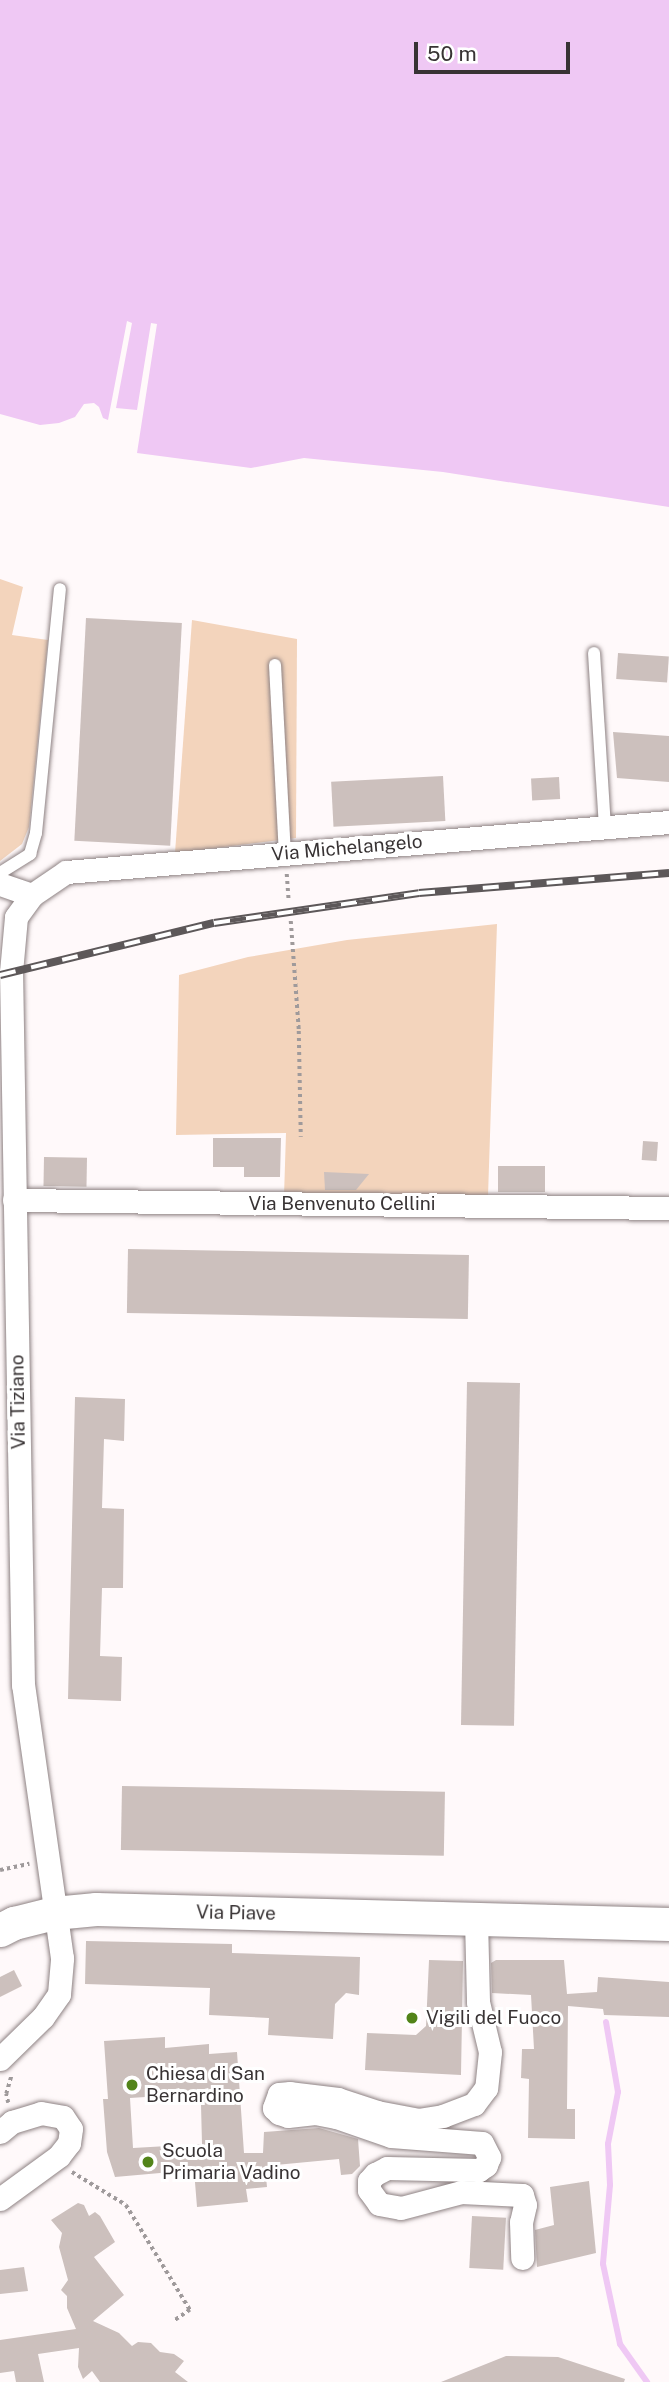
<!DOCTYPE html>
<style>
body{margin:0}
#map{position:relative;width:669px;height:2382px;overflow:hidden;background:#fff9fa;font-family:"Public Sans",sans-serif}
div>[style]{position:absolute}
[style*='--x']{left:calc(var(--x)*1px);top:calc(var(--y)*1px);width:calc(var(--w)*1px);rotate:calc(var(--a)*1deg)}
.green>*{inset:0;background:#f3d4bc}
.water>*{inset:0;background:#efc8f4}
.stream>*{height:6px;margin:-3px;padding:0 3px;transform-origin:3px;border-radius:3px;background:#efc8f4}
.building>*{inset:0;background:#ccc0bd;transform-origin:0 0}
.path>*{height:3.5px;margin-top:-1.75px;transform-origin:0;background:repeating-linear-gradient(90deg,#9f9a9b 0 3.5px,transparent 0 7px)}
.roads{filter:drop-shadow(0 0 2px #8e8283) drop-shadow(0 0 2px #8e8283)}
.service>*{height:12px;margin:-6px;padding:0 6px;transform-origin:6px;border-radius:6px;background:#fff}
.minor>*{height:23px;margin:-11.5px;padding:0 11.5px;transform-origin:11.5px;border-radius:11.5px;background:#fff}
.secondary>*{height:33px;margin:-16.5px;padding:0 16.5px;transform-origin:16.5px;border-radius:16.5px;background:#fff}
.rail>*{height:8px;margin-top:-4px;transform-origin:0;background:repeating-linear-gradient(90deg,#fff 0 16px,#5d5859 0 32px);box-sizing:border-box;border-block:2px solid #5d5859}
.dots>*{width:19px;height:19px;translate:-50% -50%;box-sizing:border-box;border:4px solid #fff;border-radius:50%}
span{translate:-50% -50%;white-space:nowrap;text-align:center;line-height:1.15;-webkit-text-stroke:6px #fff;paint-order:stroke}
.street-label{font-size:19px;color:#383334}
.poi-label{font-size:19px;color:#383334}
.left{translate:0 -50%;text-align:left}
.scale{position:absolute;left:414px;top:42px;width:156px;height:32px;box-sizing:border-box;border:4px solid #383334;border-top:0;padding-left:9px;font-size:21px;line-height:24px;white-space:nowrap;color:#383334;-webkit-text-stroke:5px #fff;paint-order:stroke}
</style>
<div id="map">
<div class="green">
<div style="clip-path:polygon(0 579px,23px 587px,12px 635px,48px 640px,29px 827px,22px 844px,0 861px)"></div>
<div style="clip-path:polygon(192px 620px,297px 639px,296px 838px,175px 853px)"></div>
<div style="clip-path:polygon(497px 924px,488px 1196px,284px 1196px,286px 1133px,176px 1135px,179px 975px,248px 957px,347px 940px)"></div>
</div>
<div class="water">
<div style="clip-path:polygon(0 0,669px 0,669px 507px,443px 472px,304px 458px,251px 468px,137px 453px,157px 324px,151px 323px,137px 410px,116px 408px,132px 323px,127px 321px,108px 420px,103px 418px,99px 407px,94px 403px,84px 404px,75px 417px,59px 423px,40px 425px,0 414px)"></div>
</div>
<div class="stream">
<div style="--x:606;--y:2022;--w:71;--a:80.3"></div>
<div style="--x:618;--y:2092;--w:53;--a:100.9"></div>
<div style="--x:608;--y:2144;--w:41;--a:87.2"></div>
<div style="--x:610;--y:2185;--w:79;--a:95.1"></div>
<div style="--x:603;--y:2264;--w:82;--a:78"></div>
<div style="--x:620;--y:2344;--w:47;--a:54.6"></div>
</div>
<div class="building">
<div style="left:86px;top:618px;width:96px;height:223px;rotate:3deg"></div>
<div style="left:618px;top:653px;width:51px;height:26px;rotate:4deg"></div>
<div style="clip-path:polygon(613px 732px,669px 736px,669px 782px,617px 778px)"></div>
<div style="left:443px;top:776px;width:45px;height:112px;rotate:87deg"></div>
<div style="left:559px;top:777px;width:22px;height:28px;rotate:87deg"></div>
<div style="clip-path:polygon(213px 1138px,281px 1138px,280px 1177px,244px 1177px,244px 1167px,213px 1167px)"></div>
<div style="left:643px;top:1141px;width:15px;height:19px;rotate:4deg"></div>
<div style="left:44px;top:1157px;width:43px;height:29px;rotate:1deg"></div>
<div style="left:498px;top:1166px;width:47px;height:26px"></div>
<div style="clip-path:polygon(324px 1172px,369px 1174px,356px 1190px,325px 1190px)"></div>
<div style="left:128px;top:1249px;width:341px;height:64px;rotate:1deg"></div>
<div style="left:467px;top:1382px;width:53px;height:343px;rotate:1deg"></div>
<div style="clip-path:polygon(75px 1397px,125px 1399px,124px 1441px,104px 1439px,102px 1508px,124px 1509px,123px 1588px,102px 1588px,100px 1656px,122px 1657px,121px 1701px,68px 1699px)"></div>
<div style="left:122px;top:1786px;width:323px;height:64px;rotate:1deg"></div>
<div style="clip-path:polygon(86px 1941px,232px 1944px,232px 1953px,360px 1957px,359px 1995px,346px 1993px,335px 2004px,333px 2039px,268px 2035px,269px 2018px,209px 2015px,210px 1988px,85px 1984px)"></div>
<div style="clip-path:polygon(429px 1960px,463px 1961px,461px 2075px,365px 2070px,367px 2033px,416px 2035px,426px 2026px)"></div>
<div style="clip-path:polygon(496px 1960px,564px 1960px,567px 1994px,597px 1992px,598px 1977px,669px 1982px,669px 2017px,604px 2015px,603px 2009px,568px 2006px,567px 2109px,575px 2109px,575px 2139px,528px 2138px,529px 2079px,521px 2078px,522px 2049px,534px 2049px,531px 1995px,492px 1993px,491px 1963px)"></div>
<div style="clip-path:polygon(14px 1970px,22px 1986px,0 1997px,0 1977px)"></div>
<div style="clip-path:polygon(evenodd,165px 2037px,165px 2048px,209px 2044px,209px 2054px,237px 2052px,244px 2153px,263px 2153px,264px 2132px,319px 2128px,358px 2139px,360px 2166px,352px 2174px,341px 2175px,339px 2159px,265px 2166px,267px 2187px,246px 2189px,248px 2202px,197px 2207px,194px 2170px,115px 2177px,107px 2152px,103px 2099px,108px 2099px,104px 2041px,165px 2037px,192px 2094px,192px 2104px,201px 2105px,202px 2144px,133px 2148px,130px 2098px,192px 2094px)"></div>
<div style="clip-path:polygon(589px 2181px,596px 2253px,537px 2267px,535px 2230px,554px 2225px,550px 2187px)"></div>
<div style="clip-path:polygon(78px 2203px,84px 2205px,89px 2216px,95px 2212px,100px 2216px,115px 2242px,94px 2257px,124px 2295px,93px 2321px,119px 2333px,132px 2346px,138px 2342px,151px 2343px,160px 2352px,174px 2354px,184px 2361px,175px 2372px,188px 2382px,100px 2382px,92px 2371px,83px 2379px,78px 2367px,79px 2348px,38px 2354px,44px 2382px,16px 2382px,14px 2371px,0 2373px,0 2340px,76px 2329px,67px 2308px,67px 2296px,61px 2290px,68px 2280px,59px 2247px,62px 2233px,51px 2220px)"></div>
<div style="left:472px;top:2216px;width:34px;height:52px;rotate:3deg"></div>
<div style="clip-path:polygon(24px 2267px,28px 2291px,0 2294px,0 2270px)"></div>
<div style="clip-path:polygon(506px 2356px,558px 2357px,625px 2379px,624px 2382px,441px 2382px)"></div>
</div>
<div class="path">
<div style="--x:287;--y:874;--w:26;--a:86"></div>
<div style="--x:291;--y:921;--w:110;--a:85.8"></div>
<div style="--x:299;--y:1031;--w:106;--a:88.9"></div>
<div style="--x:0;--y:1870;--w:30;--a:-12"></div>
<div style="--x:8;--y:2103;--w:9;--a:-103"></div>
<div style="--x:6;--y:2094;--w:19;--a:-74"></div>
<div style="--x:72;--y:2172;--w:63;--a:31.4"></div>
<div style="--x:126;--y:2205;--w:123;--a:58.6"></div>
<div style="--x:190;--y:2310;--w:19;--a:145"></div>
</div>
<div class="roads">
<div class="service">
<div style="--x:594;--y:653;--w:173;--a:86.4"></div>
<div style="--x:275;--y:665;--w:189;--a:87"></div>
<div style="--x:0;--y:873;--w:36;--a:-32"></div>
<div style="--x:30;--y:854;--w:22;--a:-74"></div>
<div style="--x:36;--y:833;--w:245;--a:-84.4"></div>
</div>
<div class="minor">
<div style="--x:0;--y:884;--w:34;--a:19"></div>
<div style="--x:14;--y:1200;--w:655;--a:0.7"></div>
<div style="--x:476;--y:1919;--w:83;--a:88.6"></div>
<div style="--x:478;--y:2002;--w:51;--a:76.5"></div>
<div style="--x:490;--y:2052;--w:36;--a:96"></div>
<div style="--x:486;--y:2088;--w:20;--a:127"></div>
<div style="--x:474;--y:2104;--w:33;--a:159"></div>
<div style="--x:443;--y:2116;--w:24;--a:171"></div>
<div style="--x:419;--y:2120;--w:43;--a:-169.2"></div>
<div style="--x:377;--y:2112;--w:41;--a:-161.6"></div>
<div style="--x:338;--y:2099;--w:48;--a:-172.9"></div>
<div style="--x:290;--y:2093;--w:11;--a:175"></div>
<div style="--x:279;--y:2094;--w:15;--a:110"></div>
<div style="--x:274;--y:2108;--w:7;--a:45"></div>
<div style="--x:279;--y:2113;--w:9;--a:18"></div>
<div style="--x:288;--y:2116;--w:27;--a:-6"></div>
<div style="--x:315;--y:2113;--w:21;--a:11"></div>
<div style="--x:336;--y:2117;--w:58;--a:19.1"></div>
<div style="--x:391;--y:2136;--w:91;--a:4.4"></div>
<div style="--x:482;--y:2143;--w:16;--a:63"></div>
<div style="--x:489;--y:2157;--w:9;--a:111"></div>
<div style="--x:486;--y:2165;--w:9;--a:144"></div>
<div style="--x:479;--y:2170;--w:92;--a:-178.8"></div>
<div style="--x:387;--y:2168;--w:13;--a:153"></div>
<div style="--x:375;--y:2174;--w:9;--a:131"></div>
<div style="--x:369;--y:2181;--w:9;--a:90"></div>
<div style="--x:369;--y:2190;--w:17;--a:54"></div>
<div style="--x:379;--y:2204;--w:22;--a:10"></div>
<div style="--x:401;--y:2208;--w:62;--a:-14.9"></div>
<div style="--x:461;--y:2192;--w:61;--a:2.8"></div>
<div style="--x:522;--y:2195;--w:10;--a:73"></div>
<div style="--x:525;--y:2205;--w:17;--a:103"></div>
<div style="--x:521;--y:2222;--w:36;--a:88"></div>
<div style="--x:0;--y:2059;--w:60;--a:-44.3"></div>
<div style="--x:43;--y:2017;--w:28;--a:-55"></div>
<div style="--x:59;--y:1994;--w:36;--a:-85"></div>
<div style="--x:62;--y:1958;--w:276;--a:-98.1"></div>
<div style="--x:23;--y:1685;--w:713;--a:-90.96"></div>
<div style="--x:11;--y:972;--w:55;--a:-84.8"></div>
<div style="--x:16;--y:917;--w:27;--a:-54"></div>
<div style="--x:32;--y:895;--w:41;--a:-34.1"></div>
<div style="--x:66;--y:872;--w:605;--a:-4.74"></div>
<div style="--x:0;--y:2132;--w:16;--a:-40"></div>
<div style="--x:12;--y:2122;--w:30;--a:-17"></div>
<div style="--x:41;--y:2113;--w:22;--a:10"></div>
<div style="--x:63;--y:2117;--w:14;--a:56"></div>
<div style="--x:71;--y:2129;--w:14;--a:98"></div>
<div style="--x:69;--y:2143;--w:16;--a:128"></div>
<div style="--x:59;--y:2156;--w:73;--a:143.9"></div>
</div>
<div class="secondary">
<div style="--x:0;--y:1930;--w:16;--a:-27"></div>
<div style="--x:14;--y:1923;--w:41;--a:-14"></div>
<div style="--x:54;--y:1913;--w:42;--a:-5.4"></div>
<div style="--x:96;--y:1909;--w:573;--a:1.5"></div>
</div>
</div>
<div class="rail">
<div style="--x:0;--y:975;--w:220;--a:-13.7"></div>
<div style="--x:214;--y:923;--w:207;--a:-8.3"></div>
<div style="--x:419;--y:893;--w:251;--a:-4.6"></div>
</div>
<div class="dots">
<div style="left:412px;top:2018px;background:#528419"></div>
<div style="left:132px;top:2085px;background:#528419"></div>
<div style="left:148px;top:2162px;background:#528419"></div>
</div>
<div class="street-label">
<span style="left:347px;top:848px;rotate:-5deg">Via Michelangelo</span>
<span style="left:342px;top:1204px">Via Benvenuto Cellini</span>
<span style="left:18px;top:1402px;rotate:-91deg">Via Tiziano</span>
<span style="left:236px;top:1913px;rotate:1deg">Via Piave</span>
</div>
<div class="poi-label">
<span class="left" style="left:426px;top:2018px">Vigili del Fuoco</span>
<span class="left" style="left:146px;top:2085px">Chiesa di San<br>Bernardino</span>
<span class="left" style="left:162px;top:2162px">Scuola<br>Primaria Vadino</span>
</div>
<div class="scale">50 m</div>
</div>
